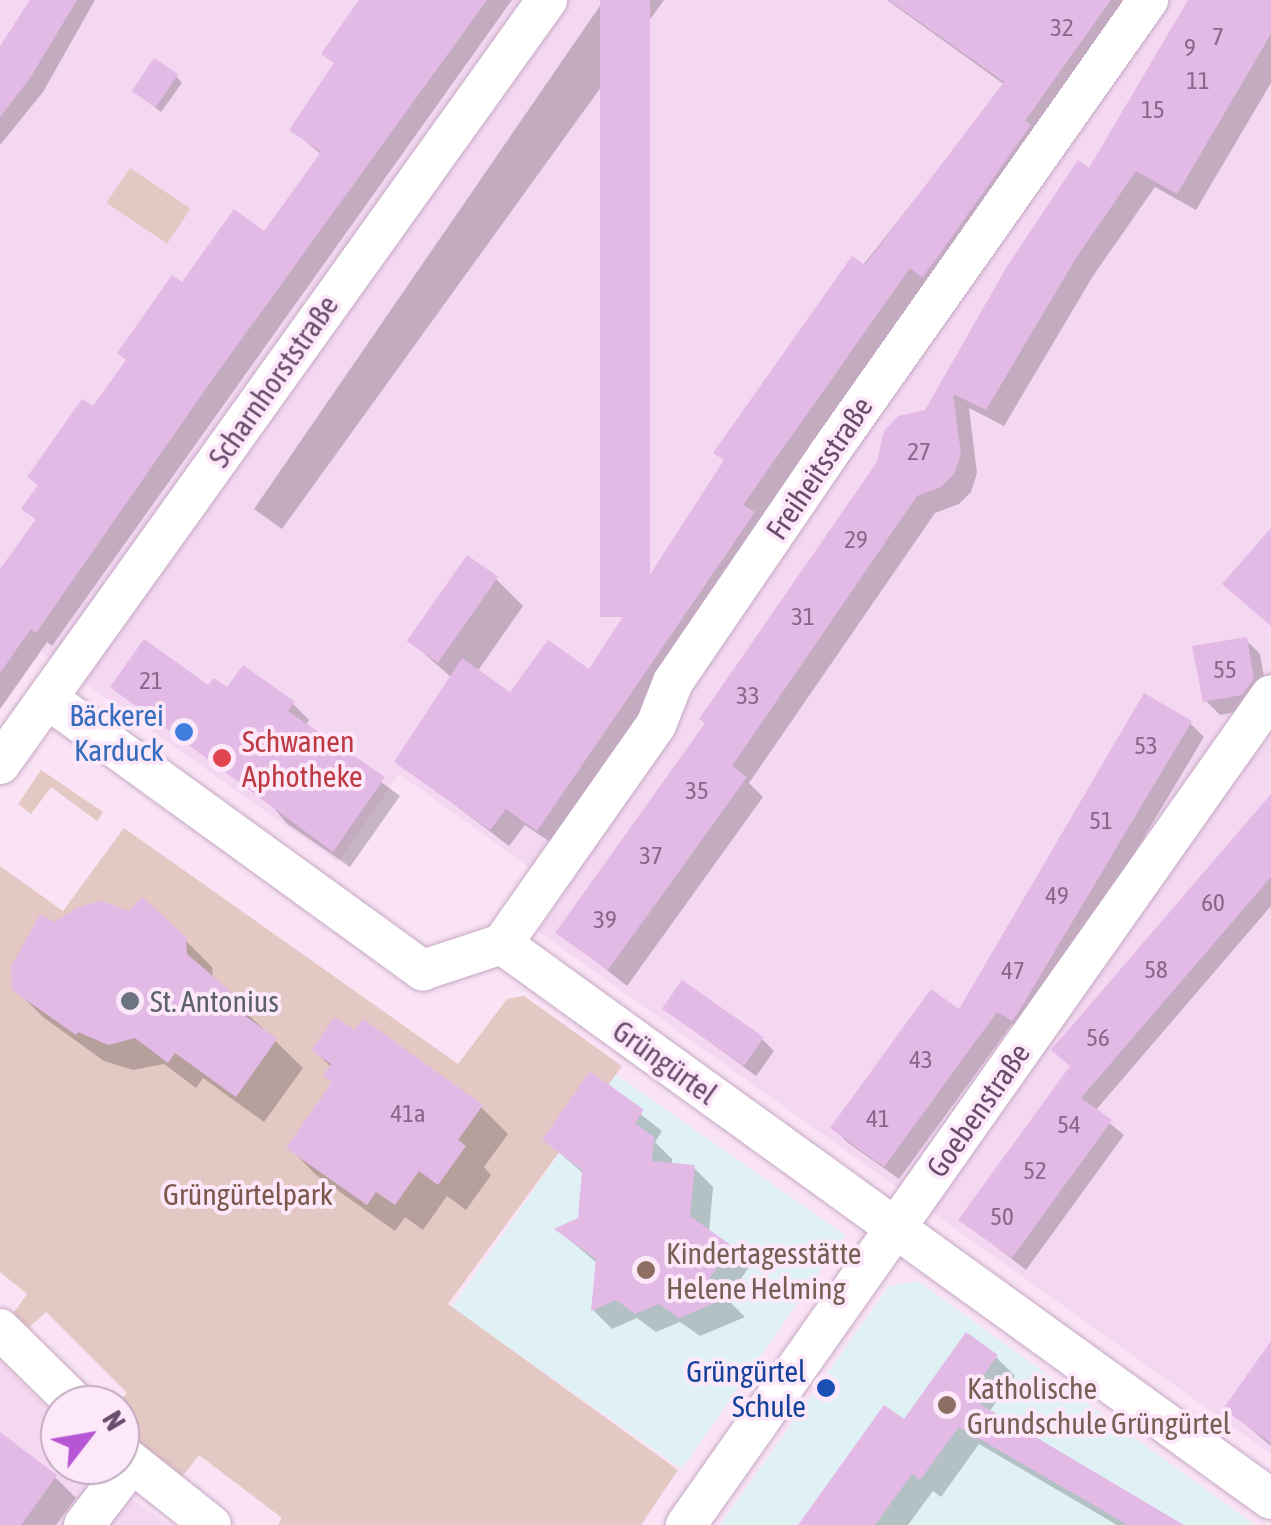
<!DOCTYPE html>
<meta charset="utf-8">
<style>
body{margin:0}
#map{position:relative;width:1271px;height:1525px;overflow:hidden;background:#f9e3f5;font-family:"Asap Condensed",sans-serif}
div>[style]{position:absolute}
[style*='--x']{left:calc(var(--x)*1px);top:calc(var(--y)*1px);width:calc(var(--w)*1px);rotate:calc(var(--a)*1deg)}
.residential>*{inset:0;background:#f4d8f1}
.education>*{inset:0;background:#e0f1f5;transform-origin:0 0}
.green>*{inset:0;background:#e4c8c3;transform-origin:0 0}
.shadow>*{inset:0;background:#0003}
.building>*{inset:0;background:#e3b9e6;transform-origin:0 0}
.roads{filter:drop-shadow(0 0 2px #c5a9c5) drop-shadow(0 0 2px #c5a9c5)}
.street>*{height:40px;margin:-20px;padding:0 20px;transform-origin:20px;border-radius:20px;background:#fff}
.dots>*{width:28px;height:28px;translate:-50% -50%;box-sizing:border-box;border:5px solid #fce8f9;border-radius:50%}
span{translate:-50% -50%;white-space:nowrap;text-align:center;line-height:1.15;-webkit-text-stroke:8px #fce8f9;paint-order:stroke}
.number-label{font-size:25px;color:#88678b}
.number-label span{-webkit-text-stroke-width:0}
.street-label{font-size:30px;color:#6a4c6d}
.shop-label{font-size:30px;color:#366cbe}
.right{translate:-100% -50%;text-align:right}
.health-label{font-size:30px;color:#be3a42}
.left{translate:0 -50%;text-align:left}
.worship-label{font-size:30px;color:#5b616d}
.park-label{font-size:30px;color:#7c584c}
.education-label{font-size:30px;color:#785e54}
.transit-label{font-size:30px;color:#164399}
.north{position:absolute;left:40px;top:1385px;width:100px;height:100px;box-sizing:border-box;background:#fce8f9;border:2px solid #c2aac1;border-radius:50%;rotate:59deg;font-size:28px;font-weight:700;line-height:40px;text-align:center;color:#6a4c6d}
.north::after{content:'';display:block;margin:auto;width:35px;height:45px;background:#b756d4;clip-path:polygon(50% 0,100% 100%,50% 72%,0 100%)}
</style>
<div id="map">
<div class="residential">
<div style="clip-path:polygon(0 0,1271px 0,1271px 1454px,538px 931px,565px 893px,399px 774px,338px 863px,41px 652px,0 710px)"></div>
<div style="clip-path:polygon(0 1360px,60px 1421px,60px 1465px,99px 1465px,125px 1494px,170px 1525px,0 1525px)"></div>
</div>
<div class="education">
<div style="left:615px;top:1074px;width:281px;height:285px;rotate:35deg"></div>
<div style="clip-path:polygon(918px 1281px,1255px 1525px,720px 1525px,889px 1286px)"></div>
</div>
<div class="green">
<div style="left:130px;top:168px;width:73px;height:42px;rotate:34deg"></div>
<div style="clip-path:polygon(41px 770px,103px 812px,97px 821px,51px 787px,31px 814px,18px 804px)"></div>
<div style="clip-path:polygon(124px 828px,458px 1064px,507px 999px,524px 996px,622px 1066px,448px 1304px,678px 1470px,641px 1525px,278px 1525px,282px 1518px,199px 1455px,178px 1482px,148px 1461px,120px 1431px,120px 1405px,116px 1405px,127px 1393px,46px 1312px,24px 1332px,10px 1318px,27px 1294px,0 1272px,0 866px,63px 911px)"></div>
</div>
<div class="shadow">
<div style="clip-path:polygon(31px 0,95px 0,43px 92px,0 145px,0 50px)"></div>
<div style="clip-path:polygon(362px 0,512px 0,52px 646px,47px 642px,0 709px,0 573px,37px 521px,24px 508px,39px 487px,30px 477px,94px 410px,183px 285px,265px 235px,322px 155px,292px 130px,336px 65px,324px 54px)"></div>
<div style="clip-path:polygon(604px 0,664px 0,282px 529px,254px 509px)"></div>
<div style="clip-path:polygon(887px 0,1141px 0,556px 846px,525px 825px,509px 846px,397px 761px,452px 678px,410px 641px,496px 579px,523px 606px,477px 672px,511px 696px,590px 673px,726px 462px,716px 452px,1005px 85px)"></div>
<div style="clip-path:polygon(1190px 0,1271px 0,1271px 83px,1196px 210px,1155px 187px,1093px 276px,1004px 426px,969px 408px,977px 473px,971px 492px,959px 504px,935px 513px,749px 783px,763px 797px,627px 986px,559px 932px,927px 412px,1090px 171px)"></div>
<div style="clip-path:polygon(176px 76px,182px 83px,161px 112px,140px 96px)"></div>
<div style="clip-path:polygon(1246px 640px,1260px 654px,1267px 694px,1256px 708px,1220px 715px,1206px 701px)"></div>
<div style="clip-path:polygon(113px 686px,209px 688px,293px 704px,309px 720px,305px 726px,400px 796px,350px 867px,286px 823px,271px 804px)"></div>
<div style="clip-path:polygon(1190px 723px,1204px 737px,1027px 1033px,1012px 1024px,899px 1179px,847px 1142px,833px 1128px,960px 1012px)"></div>
<div style="clip-path:polygon(1271px 798px,1271px 906px,1095px 1111px,1124px 1135px,1026px 1270px,961px 1219px)"></div>
<div style="clip-path:polygon(55px 925px,184px 939px,212px 967px,213px 980px,303px 1068px,264px 1122px,203px 1078px,196px 1088px,164px 1064px,133px 1070px,104px 1061px,43px 1017px,15px 989px)"></div>
<div style="clip-path:polygon(665px 1009px,762px 1039px,774px 1051px,756px 1076px)"></div>
<div style="clip-path:polygon(314px 1050px,481px 1107px,508px 1134px,484px 1167px,491px 1175px,466px 1210px,447px 1196px,423px 1230px,405px 1217px,395px 1231px,316px 1175px,289px 1147px,334px 1083px,332px 1068px)"></div>
<div style="clip-path:polygon(591px 1075px,662px 1131px,655px 1142px,672px 1159px,672px 1165px,694px 1168px,713px 1187px,709px 1232px,749px 1267px,727px 1299px,745px 1317px,700px 1336px,680px 1322px,656px 1332px,637px 1318px,612px 1329px,593px 1310px,598px 1264px,558px 1230px,580px 1220px,584px 1174px,545px 1140px)"></div>
<div style="clip-path:polygon(1271px 1346px,1271px 1446px,1226px 1408px)"></div>
<div style="clip-path:polygon(996px 1357px,1015px 1376px,989px 1412px,1179px 1525px,1117px 1525px,979px 1444px,941px 1497px,933px 1491px,908px 1525px,801px 1525px,905px 1423px)"></div>
<div style="clip-path:polygon(0 1440px,55px 1477px,76px 1498px,56px 1525px,0 1525px)"></div>
</div>
<div class="building">
<div style="clip-path:polygon(30px 0,77px 0,30px 78px,0 117px,0 46px)"></div>
<div style="clip-path:polygon(359px 0,487px 0,212px 380px,36px 633px,31px 629px,0 673px,0 569px,36px 519px,21px 509px,38px 485px,27px 477px,82px 399px,93px 406px,126px 360px,117px 353px,172px 275px,182px 282px,234px 209px,264px 231px,321px 152px,289px 130px,334px 63px,321px 54px)"></div>
<div style="left:600px;top:0;width:50px;height:617px"></div>
<div style="clip-path:polygon(889px 0,1111px 0,1025px 121px,1031px 125px,942px 251px,922px 278px,910px 268px,743px 505px,755px 512px,537px 831px,506px 809px,490px 830px,394px 762px,462px 658px,510px 692px,548px 640px,589px 669px,724px 460px,713px 453px,852px 256px,865px 265px,1004px 82px)"></div>
<div style="clip-path:polygon(1188px 0,1271px 0,1271px 34px,1177px 194px,1136px 171px,1076px 258px,986px 410px,953px 394px,961px 454px,954px 474px,941px 487px,917px 496px,732px 766px,747px 777px,608px 970px,555px 933px,705px 723px,699px 719px,877px 462px,884px 431px,898px 416px,925px 410px,1006px 268px,1078px 160px,1089px 168px)"></div>
<div style="left:154px;top:58px;width:29px;height:40px;rotate:34deg"></div>
<div style="clip-path:polygon(1271px 528px,1271px 626px,1222px 584px)"></div>
<div style="left:467px;top:555px;width:38px;height:105px;rotate:35deg"></div>
<div style="clip-path:polygon(1247px 637px,1254px 679px,1242px 695px,1203px 702px,1192px 646px)"></div>
<div style="clip-path:polygon(144px 639px,208px 685px,214px 678px,227px 687px,243px 665px,295px 702px,288px 711px,385px 777px,333px 852px,110px 687px)"></div>
<div style="clip-path:polygon(1144px 693px,1192px 721px,1018px 1013px,1012px 1021px,997px 1012px,884px 1167px,830px 1128px,931px 989px,959px 1009px)"></div>
<div style="clip-path:polygon(1271px 794px,1271px 877px,1081px 1098px,1112px 1120px,1012px 1258px,958px 1220px,1070px 1066px,1051px 1050px)"></div>
<div style="clip-path:polygon(142px 897px,186px 937px,187px 954px,236px 996px,230px 1005px,277px 1039px,236px 1097px,175px 1053px,168px 1063px,135px 1038px,108px 1045px,78px 1032px,76px 1035px,12px 990px,11px 967px,40px 914px,55px 922px,78px 907px,102px 901px,129px 911px)"></div>
<div style="left:682px;top:980px;width:100px;height:35px;rotate:35deg"></div>
<div style="clip-path:polygon(335px 1017px,354px 1030px,363px 1019px,483px 1105px,458px 1140px,466px 1146px,438px 1185px,419px 1171px,395px 1205px,376px 1192px,367px 1205px,286px 1148px,332px 1082px,323px 1076px,331px 1064px,311px 1050px)"></div>
<div style="clip-path:polygon(590px 1071px,644px 1110px,635px 1123px,654px 1137px,652px 1161px,695px 1165px,690px 1216px,732px 1246px,707px 1282px,729px 1297px,679px 1318px,659px 1304px,635px 1314px,616px 1300px,591px 1311px,596px 1259px,554px 1229px,578px 1218px,582px 1170px,542px 1140px)"></div>
<div style="clip-path:polygon(966px 1332px,998px 1355px,968px 1397px,1184px 1525px,1128px 1525px,959px 1427px,920px 1480px,912px 1474px,875px 1525px,798px 1525px,884px 1405px,904px 1419px)"></div>
<div style="clip-path:polygon(1271px 1341px,1271px 1443px,1223px 1409px)"></div>
<div style="clip-path:polygon(0 1432px,57px 1475px,21px 1525px,0 1525px)"></div>
</div>
<div class="roads">
<div class="street">
<div style="--x:48;--y:699;--w:463;--a:35.9"></div>
<div style="--x:423;--y:970;--w:83;--a:-18.2"></div>
<div style="--x:0;--y:764;--w:940;--a:-54.4"></div>
<div style="--x:502;--y:944;--w:268;--a:-54.9"></div>
<div style="--x:656;--y:725;--w:46;--a:-68.4"></div>
<div style="--x:673;--y:682;--w:273;--a:-55.7"></div>
<div style="--x:827;--y:456;--w:558;--a:-54.86"></div>
<div style="--x:502;--y:944;--w:948;--a:35.82"></div>
<div style="--x:0;--y:1329;--w:108;--a:44.6"></div>
<div style="--x:120;--y:1453;--w:116;--a:38.4"></div>
<div style="--x:84;--y:1525;--w:76;--a:-52.5"></div>
<div style="--x:686;--y:1525;--w:1015;--a:-54.82"></div>
</div>
</div>
<div class="dots">
<div style="left:184px;top:732px;background:#3f7fe0"></div>
<div style="left:222px;top:758px;background:#e0444e"></div>
<div style="left:130px;top:1001px;background:#6b7280"></div>
<div style="left:646px;top:1270px;background:#8d6e63"></div>
<div style="left:826px;top:1388px;background:#1a4fb4"></div>
<div style="left:947px;top:1405px;background:#8d6e63"></div>
</div>
<div class="number-label">
<span style="left:1062px;top:27px">32</span>
<span style="left:1218px;top:36px">7</span>
<span style="left:1190px;top:47px">9</span>
<span style="left:1198px;top:80px">11</span>
<span style="left:1153px;top:109px">15</span>
<span style="left:919px;top:451px">27</span>
<span style="left:856px;top:539px">29</span>
<span style="left:803px;top:616px">31</span>
<span style="left:1225px;top:669px">55</span>
<span style="left:151px;top:680px">21</span>
<span style="left:748px;top:695px">33</span>
<span style="left:1146px;top:745px">53</span>
<span style="left:697px;top:790px">35</span>
<span style="left:1101px;top:820px">51</span>
<span style="left:651px;top:855px">37</span>
<span style="left:1057px;top:895px">49</span>
<span style="left:1213px;top:902px">60</span>
<span style="left:605px;top:919px">39</span>
<span style="left:1156px;top:969px">58</span>
<span style="left:1013px;top:970px">47</span>
<span style="left:1098px;top:1037px">56</span>
<span style="left:921px;top:1059px">43</span>
<span style="left:408px;top:1113px">41a</span>
<span style="left:878px;top:1118px">41</span>
<span style="left:1069px;top:1124px">54</span>
<span style="left:1035px;top:1170px">52</span>
<span style="left:1002px;top:1216px">50</span>
</div>
<div class="street-label">
<span style="left:273px;top:381px;rotate:-55deg">Scharnhorststraße</span>
<span style="left:819px;top:468px;rotate:-56deg">Freiheitsstraße</span>
<span style="left:665px;top:1062px;rotate:36deg">Grüngürtel</span>
<span style="left:978px;top:1110px;rotate:-55deg">Goebenstraße</span>
</div>
<div class="shop-label">
<span class="right" style="left:164px;top:732px">Bäckerei<br>Karduck</span>
</div>
<div class="health-label">
<span class="left" style="left:242px;top:758px">Schwanen<br>Aphotheke</span>
</div>
<div class="worship-label">
<span class="left" style="left:150px;top:1001px">St. Antonius</span>
</div>
<div class="park-label">
<span style="left:248px;top:1194px">Grüngürtelpark</span>
</div>
<div class="education-label">
<span class="left" style="left:666px;top:1270px">Kindertagesstätte<br>Helene Helming</span>
<span class="left" style="left:967px;top:1405px">Katholische<br>Grundschule Grüngürtel</span>
</div>
<div class="transit-label">
<span class="right" style="left:806px;top:1388px">Grüngürtel<br>Schule</span>
</div>
<div class="north">N</div>
</div>
